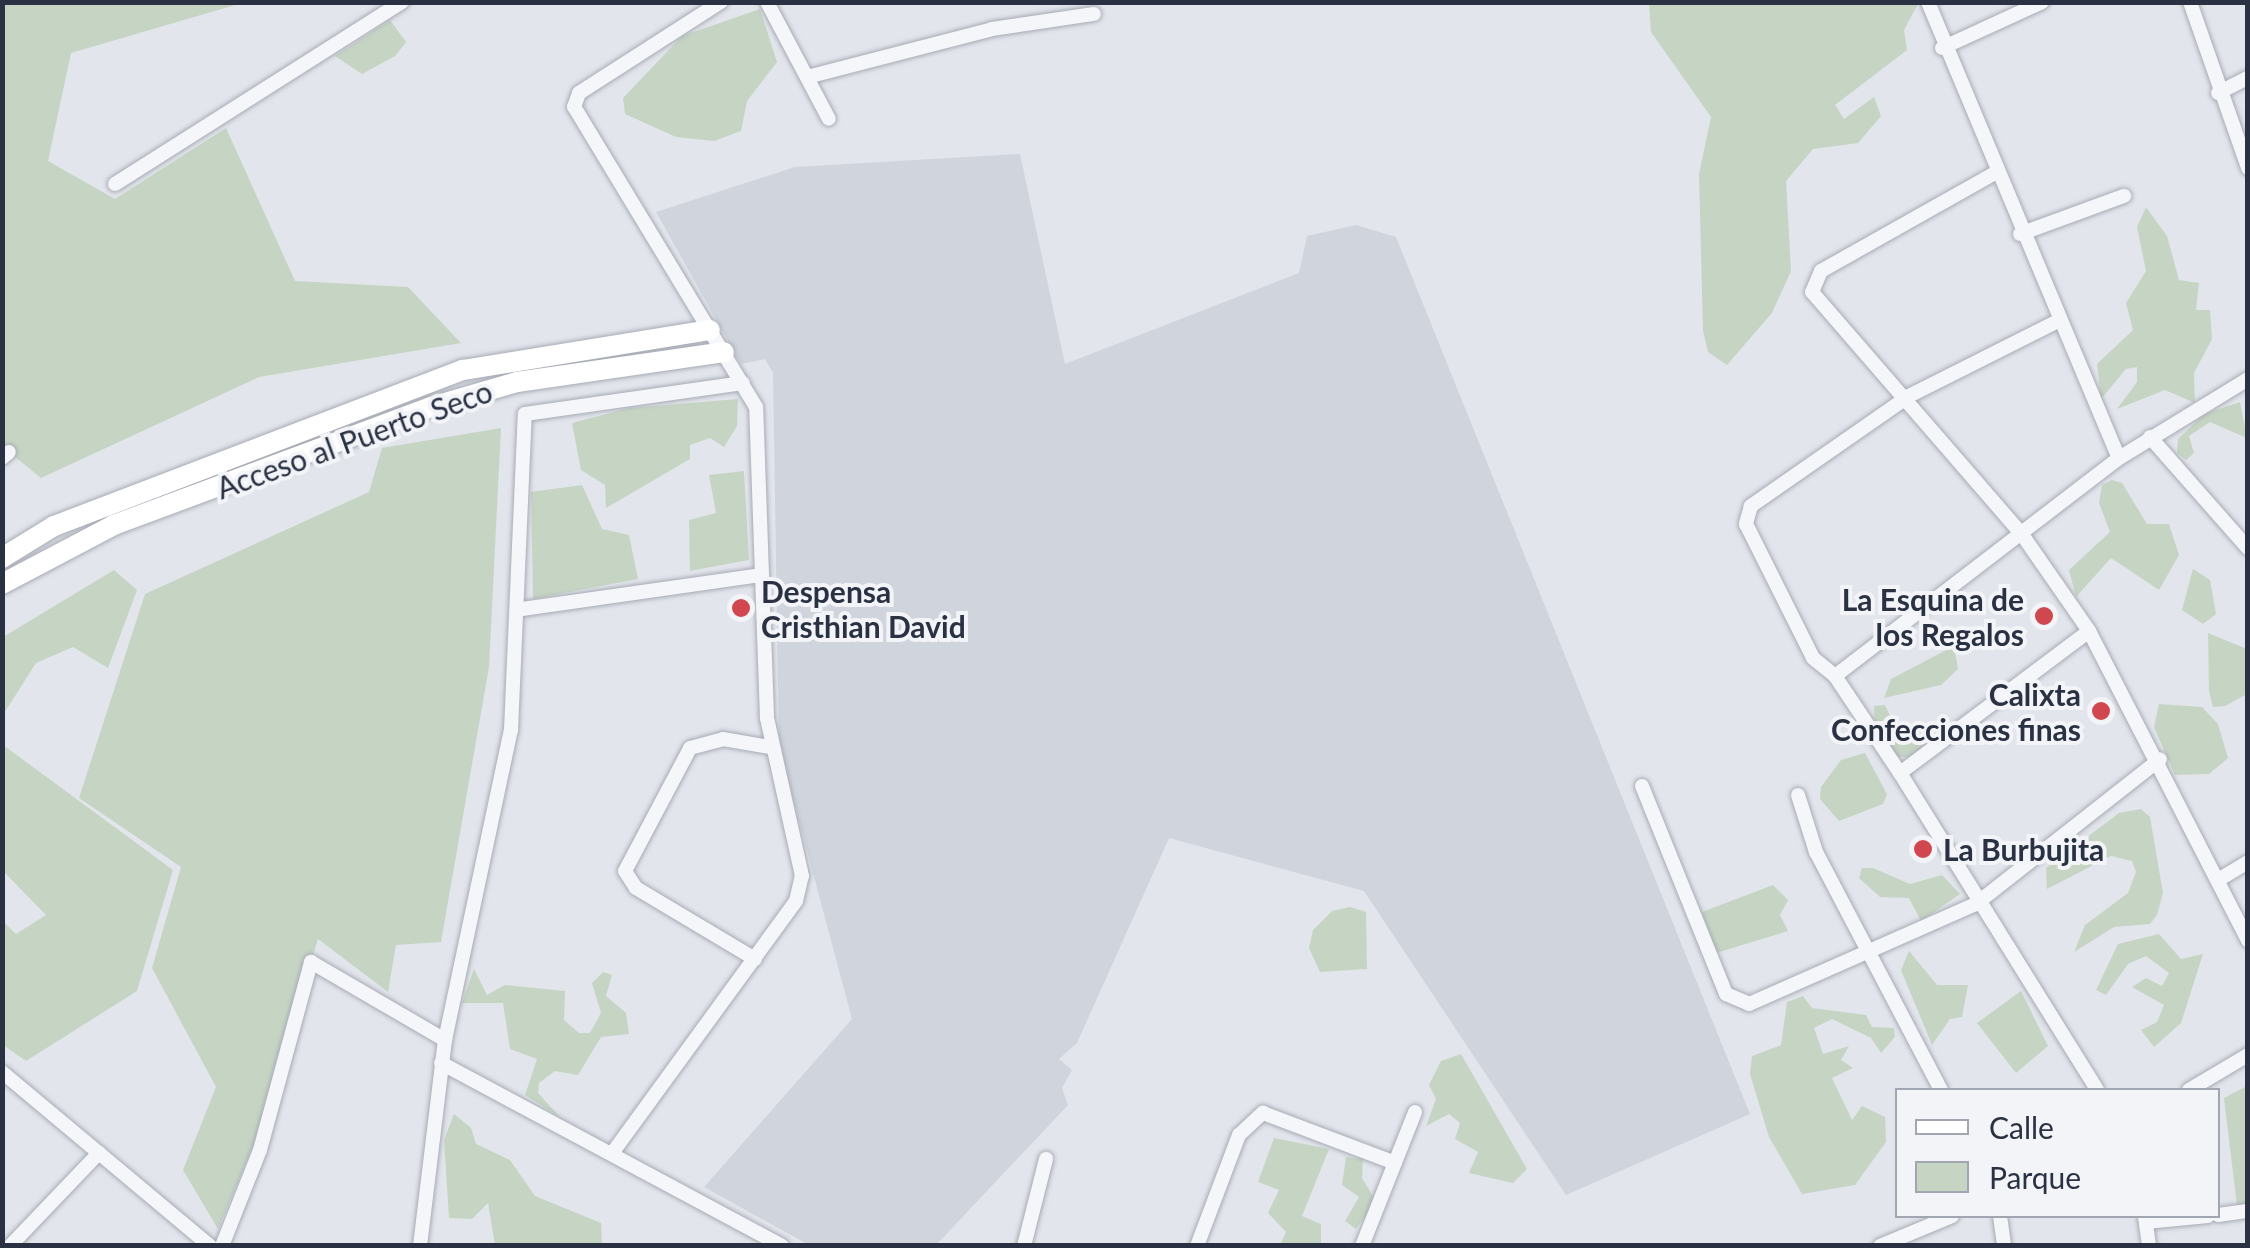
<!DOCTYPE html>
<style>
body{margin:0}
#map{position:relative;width:2250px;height:1248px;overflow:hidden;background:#e2e5eb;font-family:Lato,sans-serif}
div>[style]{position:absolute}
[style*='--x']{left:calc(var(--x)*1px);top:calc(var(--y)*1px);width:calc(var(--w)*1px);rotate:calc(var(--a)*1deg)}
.built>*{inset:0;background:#d0d4dd}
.green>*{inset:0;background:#c6d5c3}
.roads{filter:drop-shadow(0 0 2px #a7abb5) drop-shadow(0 0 2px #a7abb5)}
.street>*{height:14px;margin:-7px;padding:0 7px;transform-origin:7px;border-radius:7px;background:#f5f6f9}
.secondary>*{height:20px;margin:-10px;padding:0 10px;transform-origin:10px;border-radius:10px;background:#fff}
.dots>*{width:28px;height:28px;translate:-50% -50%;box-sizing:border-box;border:5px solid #f2f4f8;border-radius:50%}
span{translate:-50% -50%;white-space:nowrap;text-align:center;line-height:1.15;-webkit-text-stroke:8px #f2f4f8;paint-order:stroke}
.street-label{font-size:30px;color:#2a3143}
.poi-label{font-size:30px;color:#2a3143;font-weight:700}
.left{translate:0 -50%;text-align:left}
.right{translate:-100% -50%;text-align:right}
.frame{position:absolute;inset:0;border:5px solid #2a3143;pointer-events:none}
.legend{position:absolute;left:1895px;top:1088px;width:325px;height:130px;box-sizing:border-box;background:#f2f4f8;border:2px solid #a2a6b0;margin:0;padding:12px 18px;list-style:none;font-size:30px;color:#2a3143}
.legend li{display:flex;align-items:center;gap:20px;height:50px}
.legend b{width:50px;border:2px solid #a2a6b0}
</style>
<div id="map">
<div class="built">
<div style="clip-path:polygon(1020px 154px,1065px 364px,1299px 273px,1307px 236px,1356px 225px,1396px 237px,1750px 1114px,1566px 1195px,1364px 891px,1169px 838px,1077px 1043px,1059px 1059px,1072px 1070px,1062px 1088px,1068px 1105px,937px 1244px,809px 1245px,704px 1187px,852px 1019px,779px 746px,773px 373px,765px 359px,741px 364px,656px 212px,795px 167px)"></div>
</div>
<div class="green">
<div style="clip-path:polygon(2px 3px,242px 3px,71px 53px,48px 161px,115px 199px,226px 128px,295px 281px,408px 287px,461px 343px,259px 377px,41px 478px,3px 447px)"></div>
<div style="clip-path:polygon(1649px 3px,1918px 4px,1904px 30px,1907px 50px,1835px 105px,1844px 119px,1874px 97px,1881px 116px,1858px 143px,1813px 149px,1786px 181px,1791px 271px,1772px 313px,1727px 365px,1708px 352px,1703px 331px,1699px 174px,1711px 117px,1651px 32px)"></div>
<div style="clip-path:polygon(760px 9px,777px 62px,747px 101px,741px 131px,714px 141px,676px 137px,625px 114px,623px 98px,682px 36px)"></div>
<div style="clip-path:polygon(390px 20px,406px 42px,395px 56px,362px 74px,335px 56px)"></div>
<div style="clip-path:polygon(2146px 207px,2167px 236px,2179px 280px,2199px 283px,2196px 310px,2210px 310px,2212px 339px,2194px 373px,2195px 403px,2165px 390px,2117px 409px,2137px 382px,2137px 367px,2126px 369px,2101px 399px,2097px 364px,2133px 330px,2126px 303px,2146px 271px,2137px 227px)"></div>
<div style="clip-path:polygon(738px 399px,737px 426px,724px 447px,710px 438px,690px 445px,690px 459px,606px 508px,605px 485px,581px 470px,572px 423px,629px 408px)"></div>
<div style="clip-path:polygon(2240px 402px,2247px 438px,2210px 422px,2189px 436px,2194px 453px,2186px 460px,2177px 453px,2178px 439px,2204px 414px)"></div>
<div style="clip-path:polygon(501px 428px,489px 667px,441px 942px,396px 945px,388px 992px,318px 939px,257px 1137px,218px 1229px,183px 1170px,216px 1087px,152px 968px,181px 867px,79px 798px,145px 594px,369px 492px,382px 448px)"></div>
<div style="clip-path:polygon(744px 471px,749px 560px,690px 571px,689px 520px,716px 513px,709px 475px)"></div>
<div style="clip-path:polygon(2112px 480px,2122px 483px,2147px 524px,2169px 524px,2179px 555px,2159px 590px,2111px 558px,2076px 597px,2069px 570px,2110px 532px,2099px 503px,2102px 485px)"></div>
<div style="clip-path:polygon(582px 485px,602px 529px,629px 535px,638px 579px,533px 599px,531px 492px)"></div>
<div style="clip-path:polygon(2193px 569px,2210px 580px,2216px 614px,2203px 624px,2182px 610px)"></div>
<div style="clip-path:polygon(114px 570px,137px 590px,108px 668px,73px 647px,36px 663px,3px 715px,3px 637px)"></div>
<div style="clip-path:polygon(2208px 633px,2247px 649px,2247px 694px,2225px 706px,2213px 707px,2209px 691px)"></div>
<div style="clip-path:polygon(1954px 646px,1958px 669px,1941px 685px,1884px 698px,1891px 679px)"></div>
<div style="clip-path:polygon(2159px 704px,2202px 707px,2218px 724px,2228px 758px,2209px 774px,2175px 775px,2154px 727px)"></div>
<div style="clip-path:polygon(1885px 705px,1896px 729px,1917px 722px,1949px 728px,1911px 757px,1895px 757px,1875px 729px,1874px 706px)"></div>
<div style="clip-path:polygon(3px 745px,173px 870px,137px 991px,26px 1061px,3px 1045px,3px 921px,16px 934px,46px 915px,3px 871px)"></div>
<div style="clip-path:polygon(1865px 753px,1887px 794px,1883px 804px,1839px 821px,1820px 799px,1821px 787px,1841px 760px)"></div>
<div style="clip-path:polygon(2141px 809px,2150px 817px,2163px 893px,2157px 915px,2150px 924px,2114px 927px,2074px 952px,2085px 925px,2128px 893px,2136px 872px,2132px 861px,2111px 856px,2047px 889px,2046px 868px,2119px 813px)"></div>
<div style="clip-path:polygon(1873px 868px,1910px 884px,1942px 875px,1960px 894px,1921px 921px,1909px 898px,1880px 897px,1859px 878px,1862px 868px)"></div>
<div style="clip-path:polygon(1773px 885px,1788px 900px,1780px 915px,1788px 931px,1716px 953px,1702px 912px)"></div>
<div style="clip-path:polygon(1350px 907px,1366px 912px,1367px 969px,1320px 972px,1309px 948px,1313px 930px,1332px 911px)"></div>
<div style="clip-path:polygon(2159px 934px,2181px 959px,2203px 954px,2181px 1023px,2154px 1047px,2141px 1030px,2157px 1022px,2164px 1005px,2132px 987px,2146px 978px,2162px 986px,2169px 973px,2146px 956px,2128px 964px,2106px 995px,2096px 990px,2118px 944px)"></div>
<div style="clip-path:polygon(1909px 951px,1937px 985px,1968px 985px,1962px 1017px,1950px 1019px,1932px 1045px,1901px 970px)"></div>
<div style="clip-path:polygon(474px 969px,487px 995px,505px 985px,565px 991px,564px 1020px,579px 1033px,590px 1033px,601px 1013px,592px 983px,603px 972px,612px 975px,606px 996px,626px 1013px,629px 1034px,601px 1037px,578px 1075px,555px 1071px,539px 1083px,538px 1093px,560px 1117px,525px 1095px,537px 1059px,510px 1049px,503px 1003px,462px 1003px)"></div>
<div style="clip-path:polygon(2021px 991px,2048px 1046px,2016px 1073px,1977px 1023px)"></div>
<div style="clip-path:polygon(1803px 996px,1812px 1008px,1866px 1015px,1872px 1027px,1894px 1028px,1895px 1037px,1881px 1053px,1871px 1038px,1832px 1019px,1814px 1028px,1823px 1054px,1849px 1046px,1841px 1060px,1853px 1068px,1832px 1078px,1852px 1120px,1862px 1106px,1885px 1117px,1886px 1142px,1855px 1185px,1802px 1194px,1769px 1137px,1750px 1074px,1752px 1056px,1781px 1045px,1787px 1002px)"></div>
<div style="clip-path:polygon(1461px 1054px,1527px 1169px,1513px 1183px,1469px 1173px,1478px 1152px,1455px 1139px,1460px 1123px,1449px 1114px,1426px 1126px,1436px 1099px,1429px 1085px,1441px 1061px)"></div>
<div style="clip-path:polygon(2247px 1086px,2247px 1205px,2237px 1206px,2224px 1098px)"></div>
<div style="clip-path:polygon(454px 1114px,471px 1128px,476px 1144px,510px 1160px,535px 1196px,601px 1223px,602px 1245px,495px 1245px,488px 1203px,472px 1219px,449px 1218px,444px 1140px)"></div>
<div style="clip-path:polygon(1274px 1138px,1329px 1149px,1302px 1216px,1321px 1224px,1321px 1245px,1280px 1245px,1286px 1232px,1268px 1213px,1279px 1190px,1258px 1182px)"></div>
<div style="clip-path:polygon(1346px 1157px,1363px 1159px,1362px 1178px,1376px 1201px,1356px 1229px,1345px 1221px,1359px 1197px,1342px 1185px)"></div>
</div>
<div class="roads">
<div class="street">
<div style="--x:767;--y:2;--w:132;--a:62.1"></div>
<div style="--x:1928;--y:2;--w:494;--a:67.3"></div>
<div style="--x:2190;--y:2;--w:176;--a:70.7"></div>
<div style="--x:1942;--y:48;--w:110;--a:-24.7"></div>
<div style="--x:807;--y:77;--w:191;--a:-14.5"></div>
<div style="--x:992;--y:29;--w:103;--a:-8.4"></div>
<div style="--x:2218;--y:93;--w:34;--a:-27"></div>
<div style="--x:1995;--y:173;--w:200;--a:150.6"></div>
<div style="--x:1821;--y:271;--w:23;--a:113"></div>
<div style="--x:1812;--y:292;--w:319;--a:49.1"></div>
<div style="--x:2021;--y:533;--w:119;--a:55.2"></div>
<div style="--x:2089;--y:631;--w:348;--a:62.8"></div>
<div style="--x:115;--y:184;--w:340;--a:-32.4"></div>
<div style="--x:2020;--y:234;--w:111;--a:-20.1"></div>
<div style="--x:2058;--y:321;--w:167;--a:153.3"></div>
<div style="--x:1909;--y:396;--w:193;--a:145.2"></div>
<div style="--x:1751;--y:506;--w:19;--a:106"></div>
<div style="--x:1746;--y:524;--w:150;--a:63.4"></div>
<div style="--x:1813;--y:658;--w:28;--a:39"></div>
<div style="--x:1835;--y:676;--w:117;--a:56.2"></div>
<div style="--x:1900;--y:773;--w:373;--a:58.1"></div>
<div style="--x:2150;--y:437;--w:148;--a:48.6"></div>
<div style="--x:2;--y:458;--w:9;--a:-41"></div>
<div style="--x:522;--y:609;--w:241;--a:-8.1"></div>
<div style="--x:1835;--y:676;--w:358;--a:-37.5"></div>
<div style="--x:2119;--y:458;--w:151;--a:-31.5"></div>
<div style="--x:1900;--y:773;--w:236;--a:-36.9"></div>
<div style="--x:1642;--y:786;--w:224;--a:68"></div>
<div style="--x:1726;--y:994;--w:25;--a:23"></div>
<div style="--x:1749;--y:1004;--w:248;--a:-23.8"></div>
<div style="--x:1976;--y:904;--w:234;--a:-38.2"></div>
<div style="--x:1798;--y:795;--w:60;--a:72.5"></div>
<div style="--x:1816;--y:852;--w:269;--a:62.3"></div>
<div style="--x:2218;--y:880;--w:35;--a:-31"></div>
<div style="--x:755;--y:959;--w:139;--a:-149.2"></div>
<div style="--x:636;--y:888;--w:20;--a:-123"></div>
<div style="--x:625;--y:871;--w:139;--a:-62.1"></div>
<div style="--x:690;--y:748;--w:34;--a:-15"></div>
<div style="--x:723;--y:739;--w:48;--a:9.7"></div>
<div style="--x:441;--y:1063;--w:387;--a:28.2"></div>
<div style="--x:2;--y:1072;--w:271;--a:39.9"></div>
<div style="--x:2189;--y:1090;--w:69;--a:-30.7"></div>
<div style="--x:613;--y:1152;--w:311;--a:-53.9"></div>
<div style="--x:796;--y:901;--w:26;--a:-77"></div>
<div style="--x:802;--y:876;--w:162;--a:-102.5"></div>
<div style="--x:767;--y:718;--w:311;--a:-92"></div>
<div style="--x:756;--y:407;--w:351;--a:-121.2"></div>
<div style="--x:574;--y:107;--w:15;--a:-70"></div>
<div style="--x:579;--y:93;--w:169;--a:-32.7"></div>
<div style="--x:2218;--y:1215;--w:30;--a:-8"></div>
<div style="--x:2000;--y:1216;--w:30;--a:82"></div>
<div style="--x:2145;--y:1217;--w:29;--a:82"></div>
<div style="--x:2146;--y:1222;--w:62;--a:-5.5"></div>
<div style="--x:10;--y:1246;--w:129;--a:-46.3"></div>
<div style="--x:222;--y:1246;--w:103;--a:-68.4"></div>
<div style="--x:260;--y:1150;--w:195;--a:-74.8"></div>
<div style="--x:311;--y:962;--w:155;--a:30.2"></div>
<div style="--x:420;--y:1246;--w:208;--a:-83.1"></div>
<div style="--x:445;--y:1040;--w:317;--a:-78"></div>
<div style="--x:511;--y:730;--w:316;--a:-87.5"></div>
<div style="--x:525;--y:414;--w:220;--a:-8.1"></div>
<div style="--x:1024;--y:1246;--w:90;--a:-75.8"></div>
<div style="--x:1197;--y:1246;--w:119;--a:-69.3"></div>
<div style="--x:1239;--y:1135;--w:33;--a:-43"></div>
<div style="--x:1263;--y:1113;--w:141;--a:20.7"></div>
<div style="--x:1362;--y:1246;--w:144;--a:-68.4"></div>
<div style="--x:1880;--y:1246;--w:78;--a:-22.6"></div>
</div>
<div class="secondary">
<div style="--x:2;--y:558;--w:61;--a:-31.6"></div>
<div style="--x:54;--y:526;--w:438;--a:-20.9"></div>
<div style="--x:463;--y:370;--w:250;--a:-9.2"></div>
<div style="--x:2;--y:584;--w:127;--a:-27.8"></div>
<div style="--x:114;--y:525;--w:338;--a:-20.4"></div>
<div style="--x:431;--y:407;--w:90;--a:-16.2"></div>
<div style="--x:517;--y:382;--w:209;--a:-8.2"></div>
</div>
</div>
<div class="dots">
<div style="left:741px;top:608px;background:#d04750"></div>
<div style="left:2044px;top:616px;background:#d04750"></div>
<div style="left:2101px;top:711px;background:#d04750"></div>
<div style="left:1923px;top:849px;background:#d04750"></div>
</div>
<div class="street-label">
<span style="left:354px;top:439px;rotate:-20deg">Acceso al Puerto Seco</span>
</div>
<div class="poi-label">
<span class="left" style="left:761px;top:608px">Despensa<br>Cristhian David</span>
<span class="right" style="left:2024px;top:616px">La Esquina de<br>los Regalos</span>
<span class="right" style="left:2081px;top:711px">Calixta<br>Confecciones finas</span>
<span class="left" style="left:1943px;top:849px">La Burbujita</span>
</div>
<div class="frame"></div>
<ul class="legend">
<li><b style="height:12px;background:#fff"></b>Calle</li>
<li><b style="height:28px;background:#c6d5c3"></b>Parque</li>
</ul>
</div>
